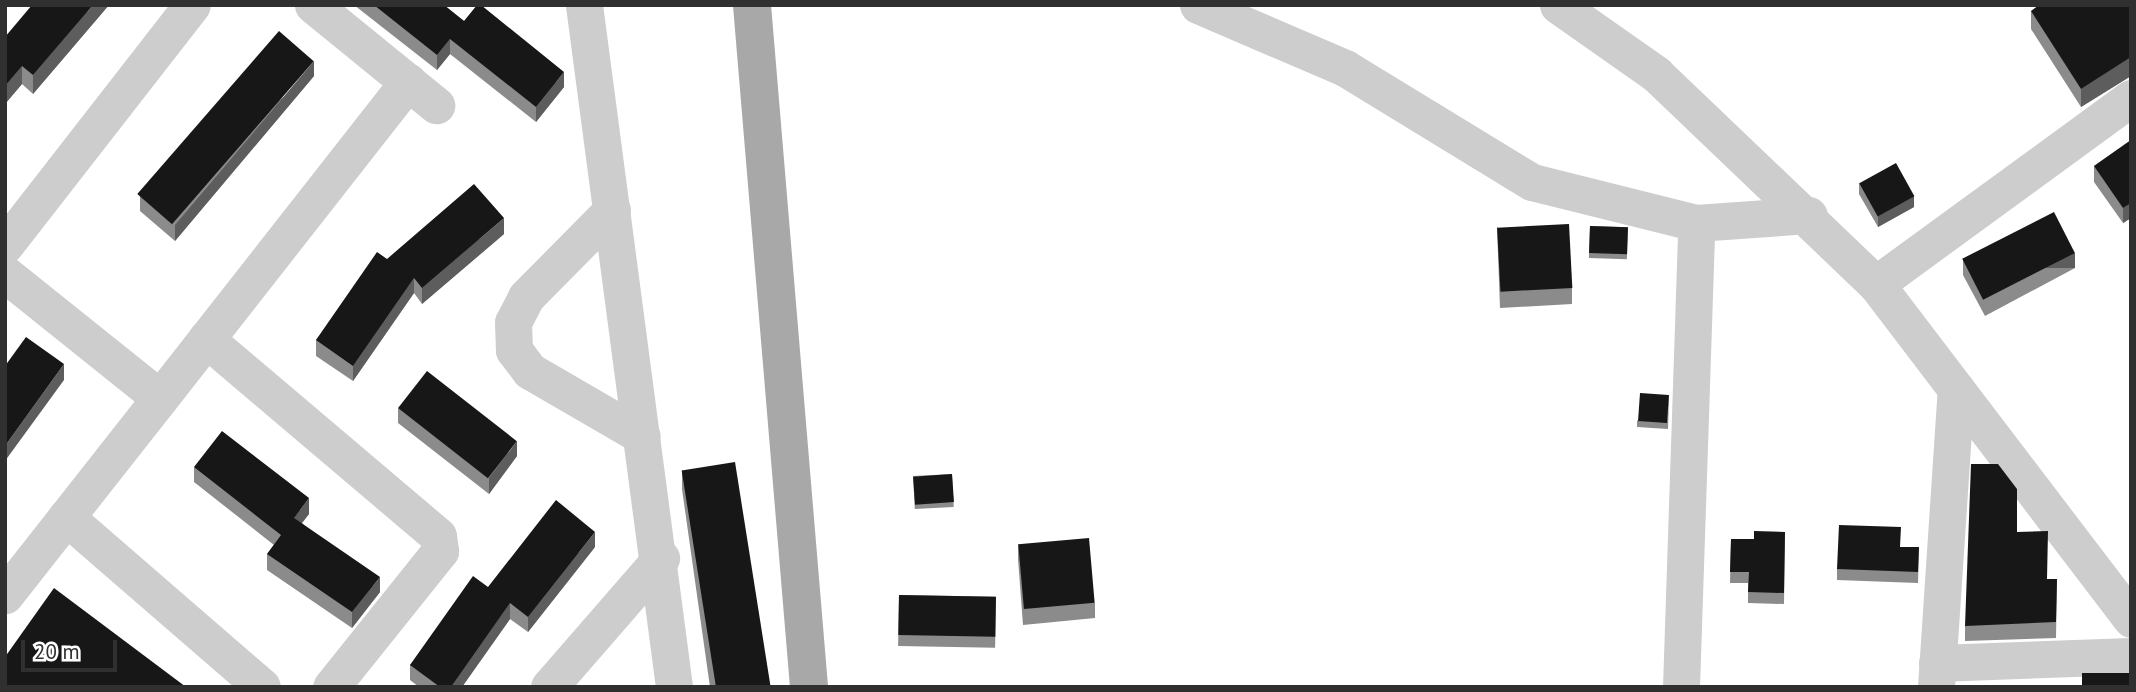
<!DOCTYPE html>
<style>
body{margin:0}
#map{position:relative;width:2136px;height:692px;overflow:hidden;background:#fff;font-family:"PT Sans",sans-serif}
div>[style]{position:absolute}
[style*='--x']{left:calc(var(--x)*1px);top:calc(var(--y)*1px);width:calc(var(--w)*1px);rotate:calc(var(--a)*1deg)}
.minor>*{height:37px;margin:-18.5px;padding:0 18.5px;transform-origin:18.5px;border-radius:18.5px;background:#cdcdcd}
.major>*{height:38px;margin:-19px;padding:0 19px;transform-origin:19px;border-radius:19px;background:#a8a8a8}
.wall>*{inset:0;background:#8b8b8b;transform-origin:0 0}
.shaded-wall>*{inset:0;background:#5d5d5d;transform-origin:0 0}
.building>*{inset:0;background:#171717;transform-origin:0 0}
span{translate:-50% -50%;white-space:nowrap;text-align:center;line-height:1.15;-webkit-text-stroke:7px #fff;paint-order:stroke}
.frame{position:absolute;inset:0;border:7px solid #303030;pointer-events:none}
.scale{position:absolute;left:21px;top:640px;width:96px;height:32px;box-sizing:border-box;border:4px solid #303030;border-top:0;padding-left:9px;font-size:21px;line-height:24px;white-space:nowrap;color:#303030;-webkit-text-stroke:5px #fff;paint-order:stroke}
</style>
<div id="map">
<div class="minor">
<div style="--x:313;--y:5;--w:159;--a:39.1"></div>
<div style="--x:584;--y:5;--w:688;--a:82.48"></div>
<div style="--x:1198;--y:5;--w:160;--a:23.2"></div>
<div style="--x:1345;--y:68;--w:219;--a:31.4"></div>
<div style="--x:1532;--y:182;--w:169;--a:14"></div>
<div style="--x:1696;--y:223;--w:113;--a:-4"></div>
<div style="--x:1558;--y:5;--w:120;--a:35.1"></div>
<div style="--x:1656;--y:74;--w:304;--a:43.7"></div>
<div style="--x:2131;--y:98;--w:316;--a:143.9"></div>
<div style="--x:1876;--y:284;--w:421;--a:52.7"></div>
<div style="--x:612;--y:210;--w:122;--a:134.7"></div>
<div style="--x:526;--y:297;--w:28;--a:117"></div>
<div style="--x:513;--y:322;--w:28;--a:88"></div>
<div style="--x:514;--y:350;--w:26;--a:53"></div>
<div style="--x:530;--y:371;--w:129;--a:30.1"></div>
<div style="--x:5;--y:245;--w:304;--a:-52.1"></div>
<div style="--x:5;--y:274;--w:198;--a:38.7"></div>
<div style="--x:160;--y:398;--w:251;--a:128.2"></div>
<div style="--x:206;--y:339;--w:304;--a:40.3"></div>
<div style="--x:438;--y:536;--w:15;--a:82"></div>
<div style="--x:440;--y:551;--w:174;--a:128.7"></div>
<div style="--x:160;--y:398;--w:402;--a:-51.9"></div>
<div style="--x:66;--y:517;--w:259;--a:40.9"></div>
<div style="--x:1937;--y:663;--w:194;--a:-2.1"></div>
<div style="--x:549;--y:687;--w:171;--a:-49"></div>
<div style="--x:1681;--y:687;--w:464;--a:-88.1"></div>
<div style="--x:1936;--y:687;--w:299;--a:-86.2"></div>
</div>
<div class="major">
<div style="--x:752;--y:5;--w:684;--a:85.22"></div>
</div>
<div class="wall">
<div style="clip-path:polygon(109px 5px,33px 94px,22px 84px,5px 104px,5px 37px)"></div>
<div style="clip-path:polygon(354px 5px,444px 5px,464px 21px,564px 87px,536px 122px,450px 54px,437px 70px)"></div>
<div style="clip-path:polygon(2131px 5px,2131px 76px,2081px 107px,2031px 29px,2031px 11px)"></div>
<div style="clip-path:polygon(314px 76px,175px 241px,140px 211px,140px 196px)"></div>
<div style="clip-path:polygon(2131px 140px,2131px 218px,2123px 223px,2094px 182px,2094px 166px)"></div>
<div style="clip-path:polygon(1859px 183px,1914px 207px,1878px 227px,1859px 194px)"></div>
<div style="left:1590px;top:226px;width:38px;height:32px;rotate:2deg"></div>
<div style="clip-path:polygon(1497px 227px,1572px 288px,1572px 304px,1500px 308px)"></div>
<div style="clip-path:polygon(504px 234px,422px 304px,414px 293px,353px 381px,316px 356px,316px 340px,387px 259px)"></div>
<div style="clip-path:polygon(1963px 260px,2075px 268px,1985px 316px,1963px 275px)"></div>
<div style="clip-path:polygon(1669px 395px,1668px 429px,1637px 427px,1637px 421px)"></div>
<div style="clip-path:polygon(398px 408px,517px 456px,489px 494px,398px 423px)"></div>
<div style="clip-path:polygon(194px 467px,309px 514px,302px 523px,380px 592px,352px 628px,267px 570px,267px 554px,274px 545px,194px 482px)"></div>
<div style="clip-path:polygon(682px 470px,769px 687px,710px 687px,682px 489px)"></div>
<div style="left:952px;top:474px;width:33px;height:39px;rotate:87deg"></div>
<div style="clip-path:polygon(1785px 532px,1784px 604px,1748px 603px,1748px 583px,1730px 583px,1731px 539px,1754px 539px)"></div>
<div style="clip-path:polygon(2017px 532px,2047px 579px,2057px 579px,2056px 638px,1965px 641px,1965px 626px)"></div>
<div style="clip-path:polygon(1018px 544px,1095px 603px,1095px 618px,1023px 625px,1018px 559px)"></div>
<div style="clip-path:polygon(595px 547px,528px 632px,510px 619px,462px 687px,419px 687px,410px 680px,410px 665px,488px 587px)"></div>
<div style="clip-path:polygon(1919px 547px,1918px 583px,1837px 580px,1837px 569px)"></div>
<div style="left:899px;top:595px;width:97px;height:51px;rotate:1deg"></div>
</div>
<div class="shaded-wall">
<div style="clip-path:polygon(93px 5px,109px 5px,33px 94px,33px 75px)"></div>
<div style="clip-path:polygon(450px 39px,450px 54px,437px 70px,437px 55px)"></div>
<div style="clip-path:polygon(2131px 57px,2131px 76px,2081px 107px,2081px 89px)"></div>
<div style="clip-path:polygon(314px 61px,314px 76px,175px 241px,175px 225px)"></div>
<div style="clip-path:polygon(22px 66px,22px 84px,5px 104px,5px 86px)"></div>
<div style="clip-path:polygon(564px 72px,564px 87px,536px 122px,536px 107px)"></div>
<div style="clip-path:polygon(1914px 196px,1914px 207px,1878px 227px,1878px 216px)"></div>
<div style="clip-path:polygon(2131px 203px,2131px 218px,2123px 223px,2123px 208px)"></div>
<div style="clip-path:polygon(504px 218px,504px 234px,422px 304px,422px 288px)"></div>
<div style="left:2075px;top:253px;width:15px;height:102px;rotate:90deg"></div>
<div style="clip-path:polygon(414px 278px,414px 293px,353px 381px,353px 366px)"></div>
<div style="clip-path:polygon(64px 364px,64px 380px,5px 461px,5px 446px)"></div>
<div style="clip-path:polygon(517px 441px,517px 456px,489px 494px,489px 478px)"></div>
<div style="clip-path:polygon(309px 498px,309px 514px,294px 533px,294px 518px)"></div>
<div style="clip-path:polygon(595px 532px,595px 547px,528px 632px,528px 617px)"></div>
<div style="clip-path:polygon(380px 577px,380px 592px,352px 628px,352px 612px)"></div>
<div style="clip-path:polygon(510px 603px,510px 619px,462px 687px,451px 687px)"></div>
</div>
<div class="building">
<div style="clip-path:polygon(32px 5px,93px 5px,33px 75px,22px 66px,5px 86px,5px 37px)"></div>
<div style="clip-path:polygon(374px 5px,444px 5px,464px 21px,477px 5px,481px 5px,564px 72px,536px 107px,450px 39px,437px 55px)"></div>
<div style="clip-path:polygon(2039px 5px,2131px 5px,2131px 57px,2081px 89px,2031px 11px)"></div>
<div style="left:279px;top:31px;width:46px;height:216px;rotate:41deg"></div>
<div style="clip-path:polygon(2131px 140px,2131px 203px,2123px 208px,2094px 166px)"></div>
<div style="left:1896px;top:163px;width:38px;height:42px;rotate:61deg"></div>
<div style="clip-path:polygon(474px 184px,504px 218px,422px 288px,414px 278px,353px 366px,316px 340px,377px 252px,387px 259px)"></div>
<div style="left:2054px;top:212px;width:46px;height:103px;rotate:63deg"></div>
<div style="left:1569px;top:224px;width:64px;height:72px;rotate:87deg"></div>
<div style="left:1590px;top:226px;width:38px;height:27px;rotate:2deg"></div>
<div style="clip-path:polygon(26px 337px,64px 364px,5px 446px,5px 366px)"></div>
<div style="left:427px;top:371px;width:114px;height:47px;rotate:38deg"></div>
<div style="left:1640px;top:393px;width:29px;height:28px;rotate:4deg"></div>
<div style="clip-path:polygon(222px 431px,309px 498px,294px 518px,380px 577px,352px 612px,267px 554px,284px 531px,281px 535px,194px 467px)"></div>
<div style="left:735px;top:462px;width:228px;height:54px;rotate:81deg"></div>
<div style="clip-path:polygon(1971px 464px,1998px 464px,2017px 489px,2017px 532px,2048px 531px,2047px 579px,2057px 579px,2056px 622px,1965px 626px)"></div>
<div style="left:952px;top:474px;width:28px;height:39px;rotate:86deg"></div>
<div style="clip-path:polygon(556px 500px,595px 532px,528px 617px,510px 603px,451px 687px,440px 687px,410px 665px,473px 576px,488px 587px)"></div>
<div style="clip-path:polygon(1839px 525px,1901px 527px,1900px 547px,1919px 547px,1918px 572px,1837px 569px)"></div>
<div style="clip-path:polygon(1754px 531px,1785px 532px,1784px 593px,1748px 592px,1749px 572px,1730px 572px,1731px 539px,1754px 539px)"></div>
<div style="left:1089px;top:538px;width:65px;height:71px;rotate:85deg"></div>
<div style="clip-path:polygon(54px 588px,186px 687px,5px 687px,5px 657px)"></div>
<div style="left:899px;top:595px;width:97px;height:40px;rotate:1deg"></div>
<div style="left:2082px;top:673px;width:49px;height:14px"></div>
</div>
<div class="frame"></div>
<div class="scale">20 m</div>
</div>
